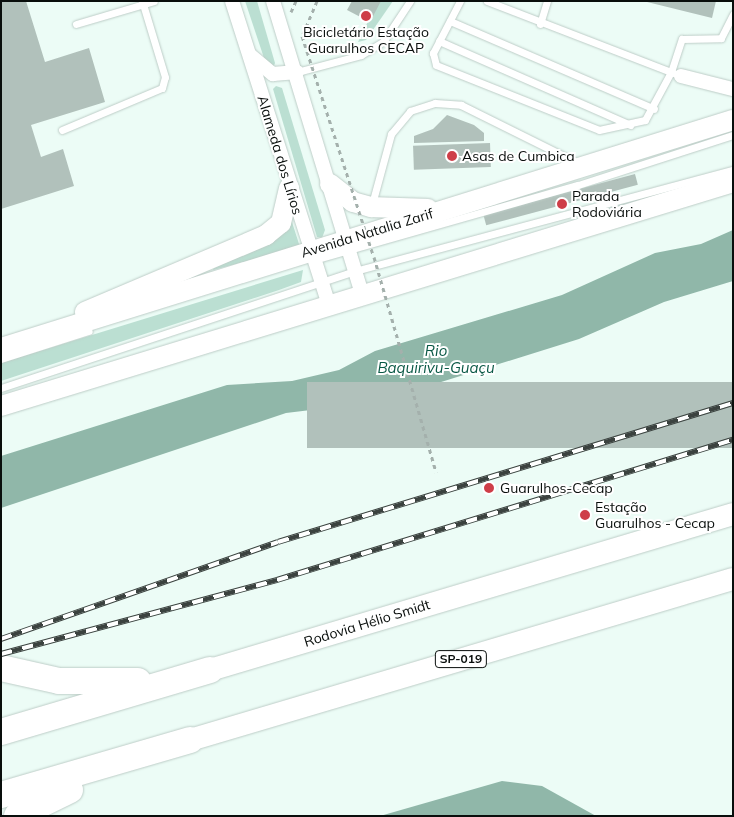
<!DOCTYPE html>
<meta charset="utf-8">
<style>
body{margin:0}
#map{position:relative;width:734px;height:817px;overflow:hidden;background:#ecfcf6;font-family:Mulish,sans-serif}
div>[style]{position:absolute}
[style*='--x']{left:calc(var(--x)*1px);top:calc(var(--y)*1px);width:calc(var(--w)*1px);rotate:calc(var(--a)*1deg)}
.green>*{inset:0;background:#bbdfd2}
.water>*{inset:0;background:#90b7a9}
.building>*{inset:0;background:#b1c1bb;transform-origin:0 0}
.path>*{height:3px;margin-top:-1.5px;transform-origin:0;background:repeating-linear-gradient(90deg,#a4b0ac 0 4px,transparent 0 8px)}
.roads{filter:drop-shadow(0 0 1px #bdcdc7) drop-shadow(0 0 1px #bdcdc7)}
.service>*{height:7px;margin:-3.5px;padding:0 3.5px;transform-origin:3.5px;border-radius:3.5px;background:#fff}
.minor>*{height:14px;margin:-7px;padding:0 7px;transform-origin:7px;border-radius:7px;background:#fff}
.secondary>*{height:20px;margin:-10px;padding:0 10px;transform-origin:10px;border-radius:10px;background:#fff}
.primary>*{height:22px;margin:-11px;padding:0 11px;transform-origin:11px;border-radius:11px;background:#fff}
.motorway>*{height:26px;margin:-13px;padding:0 13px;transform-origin:13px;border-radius:13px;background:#fff}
.rail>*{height:5.5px;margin-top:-2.75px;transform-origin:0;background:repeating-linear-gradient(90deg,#fff 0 11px,#3b423f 0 22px);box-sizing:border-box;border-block:1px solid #3b423f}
.path-bridge>*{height:3px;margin-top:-1.5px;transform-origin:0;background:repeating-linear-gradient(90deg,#a4b0ac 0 4px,transparent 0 8px)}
.dots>*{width:14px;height:14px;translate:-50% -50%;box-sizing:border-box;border:2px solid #fff;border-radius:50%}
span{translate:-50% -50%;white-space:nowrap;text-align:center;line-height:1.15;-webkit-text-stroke:4px #fff;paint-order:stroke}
.shield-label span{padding:1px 4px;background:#fff;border:1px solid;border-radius:4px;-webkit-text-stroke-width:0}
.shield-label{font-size:12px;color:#090e0c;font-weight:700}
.poi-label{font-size:14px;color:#090e0c}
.left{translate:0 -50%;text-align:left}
.street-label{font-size:14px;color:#090e0c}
.water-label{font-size:15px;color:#095845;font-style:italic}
.frame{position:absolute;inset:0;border:2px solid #090e0c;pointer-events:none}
</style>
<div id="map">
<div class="green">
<div style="clip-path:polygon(245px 1px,257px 1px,275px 63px,273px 68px,267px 67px)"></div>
<div style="clip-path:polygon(378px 1px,393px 1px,366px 40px,358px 42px)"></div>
<div style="clip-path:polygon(276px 86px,282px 88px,325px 230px,322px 238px,317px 237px,273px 89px)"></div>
<div style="clip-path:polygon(291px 219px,300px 247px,213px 270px,214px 267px)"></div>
<div style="clip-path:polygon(303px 270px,301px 282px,279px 290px,1px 381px,1px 363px)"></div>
</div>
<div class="water">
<div style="clip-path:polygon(733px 230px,733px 281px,664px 302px,579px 339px,377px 402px,286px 413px,1px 508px,1px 456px,227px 385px,292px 381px,339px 370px,375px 351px,562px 295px,655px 253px,701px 244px)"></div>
<div style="clip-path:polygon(502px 781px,542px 786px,596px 816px,380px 816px)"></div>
</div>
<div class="building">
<div style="clip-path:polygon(1px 1px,26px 1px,45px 62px,89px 48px,105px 102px,31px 125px,41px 157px,63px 149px,74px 186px,1px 209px)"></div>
<div style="clip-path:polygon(352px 1px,381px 1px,370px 22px,347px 10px)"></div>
<div style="clip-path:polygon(643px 1px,716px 1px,712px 18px)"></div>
<div style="clip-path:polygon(447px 115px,474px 125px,484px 133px,484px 141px,414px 143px,414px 136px,433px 129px)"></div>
<div style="left:490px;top:143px;width:24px;height:77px;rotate:88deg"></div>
<div style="left:635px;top:174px;width:11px;height:157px;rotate:75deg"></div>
<div style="left:733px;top:382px;width:66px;height:426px;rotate:90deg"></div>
</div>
<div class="path">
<div style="--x:291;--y:12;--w:12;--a:-66"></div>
</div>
<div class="roads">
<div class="service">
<div style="--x:460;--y:1;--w:59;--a:117.4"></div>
<div style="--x:433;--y:53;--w:12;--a:76"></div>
<div style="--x:436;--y:65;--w:175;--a:21.7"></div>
<div style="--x:599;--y:130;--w:47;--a:-12.3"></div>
<div style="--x:645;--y:120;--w:55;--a:-61.6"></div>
<div style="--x:671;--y:72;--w:35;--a:-72"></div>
<div style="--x:682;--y:39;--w:39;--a:-1"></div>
<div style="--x:721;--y:38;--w:27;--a:-63"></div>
<div style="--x:487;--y:1;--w:200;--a:21.1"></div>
<div style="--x:450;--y:21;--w:222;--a:23.3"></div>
<div style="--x:76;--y:24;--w:81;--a:-16.4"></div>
<div style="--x:540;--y:24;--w:24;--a:-73"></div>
<div style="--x:439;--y:41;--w:209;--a:23.7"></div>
<div style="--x:297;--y:72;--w:66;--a:-14.9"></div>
<div style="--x:361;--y:55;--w:26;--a:-31"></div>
<div style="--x:383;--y:42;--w:49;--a:-56.6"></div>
<div style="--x:62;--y:130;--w:108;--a:-22.8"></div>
<div style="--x:162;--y:88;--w:11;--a:-75"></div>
<div style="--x:165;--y:77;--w:79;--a:-106.8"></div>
<div style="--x:372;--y:204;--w:73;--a:-74.8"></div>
<div style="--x:391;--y:134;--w:30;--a:-50"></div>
<div style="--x:410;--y:111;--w:26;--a:-18"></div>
<div style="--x:435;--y:103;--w:26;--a:4"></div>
<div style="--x:461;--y:105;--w:131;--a:26.4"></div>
<div style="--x:314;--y:260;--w:274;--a:-15.9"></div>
<div style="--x:578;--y:185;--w:163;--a:-17.9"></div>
<div style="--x:1;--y:359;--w:92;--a:-17.7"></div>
<div style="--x:1;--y:388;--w:373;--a:-18.3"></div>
<div style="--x:355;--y:271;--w:391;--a:-15"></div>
</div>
<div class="minor">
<div style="--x:232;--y:1;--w:322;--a:72.3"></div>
<div style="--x:273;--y:1;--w:310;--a:73.1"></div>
<div style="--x:250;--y:55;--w:30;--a:40"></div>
<div style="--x:273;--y:74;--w:24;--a:-5"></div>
<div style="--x:681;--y:76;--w:53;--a:14.3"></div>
</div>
<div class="secondary">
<div style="--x:330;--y:184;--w:29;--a:38"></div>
<div style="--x:353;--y:202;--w:19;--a:16"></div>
<div style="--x:371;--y:207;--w:57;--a:2"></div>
<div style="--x:85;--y:312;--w:197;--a:-23"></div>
<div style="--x:266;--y:235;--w:19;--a:-39"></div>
<div style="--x:281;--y:223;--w:36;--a:-77"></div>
<div style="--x:1;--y:348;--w:767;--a:-17.3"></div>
<div style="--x:1;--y:406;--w:766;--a:-17.01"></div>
</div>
<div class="primary">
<div style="--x:210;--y:670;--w:546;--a:-16.61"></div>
<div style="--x:190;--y:740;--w:566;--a:-16.52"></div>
</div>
<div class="motorway">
<div style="--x:1;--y:668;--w:59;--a:12.6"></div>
<div style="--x:59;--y:681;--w:79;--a:0"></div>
<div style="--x:1;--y:732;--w:218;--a:-16.5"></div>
<div style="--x:1;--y:795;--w:197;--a:-16.2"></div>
<div style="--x:17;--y:816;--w:59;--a:-26.1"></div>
</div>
</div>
<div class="rail">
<div style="--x:1;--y:639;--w:293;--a:-19.3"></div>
<div style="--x:278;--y:542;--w:476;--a:-17"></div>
<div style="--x:1;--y:654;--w:286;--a:-15"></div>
<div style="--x:277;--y:580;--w:477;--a:-17.1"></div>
</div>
<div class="path-bridge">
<div style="--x:317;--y:1;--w:38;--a:113"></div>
<div style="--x:302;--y:36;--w:232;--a:72"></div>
<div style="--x:374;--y:257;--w:224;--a:73.9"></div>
</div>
<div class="dots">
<div style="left:366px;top:16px;background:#ce3e48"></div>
<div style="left:452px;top:156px;background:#ce3e48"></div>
<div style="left:562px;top:204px;background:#ce3e48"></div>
<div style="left:489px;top:488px;background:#ce3e48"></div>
<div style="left:585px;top:515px;background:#ce3e48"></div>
</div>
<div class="shield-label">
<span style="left:461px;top:659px">SP-019</span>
</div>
<div class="poi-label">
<span style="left:366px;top:40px">Bicicletário Estação<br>Guarulhos CECAP</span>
<span class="left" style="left:462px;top:156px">Asas de Cumbica</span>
<span class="left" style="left:572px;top:204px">Parada<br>Rodoviária</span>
<span class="left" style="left:500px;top:488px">Guarulhos-Cecap</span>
<span class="left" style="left:595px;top:515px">Estação<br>Guarulhos - Cecap</span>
</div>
<div class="street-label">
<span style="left:280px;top:155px;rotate:73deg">Alameda dos Lírios</span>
<span style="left:367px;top:233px;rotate:-17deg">Avenida Natalia Zarif</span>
<span style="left:367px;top:623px;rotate:-17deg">Rodovia Hélio Smidt</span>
</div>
<div class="water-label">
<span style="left:436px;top:359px">Rio<br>Baquirivu-Guaçu</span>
</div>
<div class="frame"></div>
</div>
